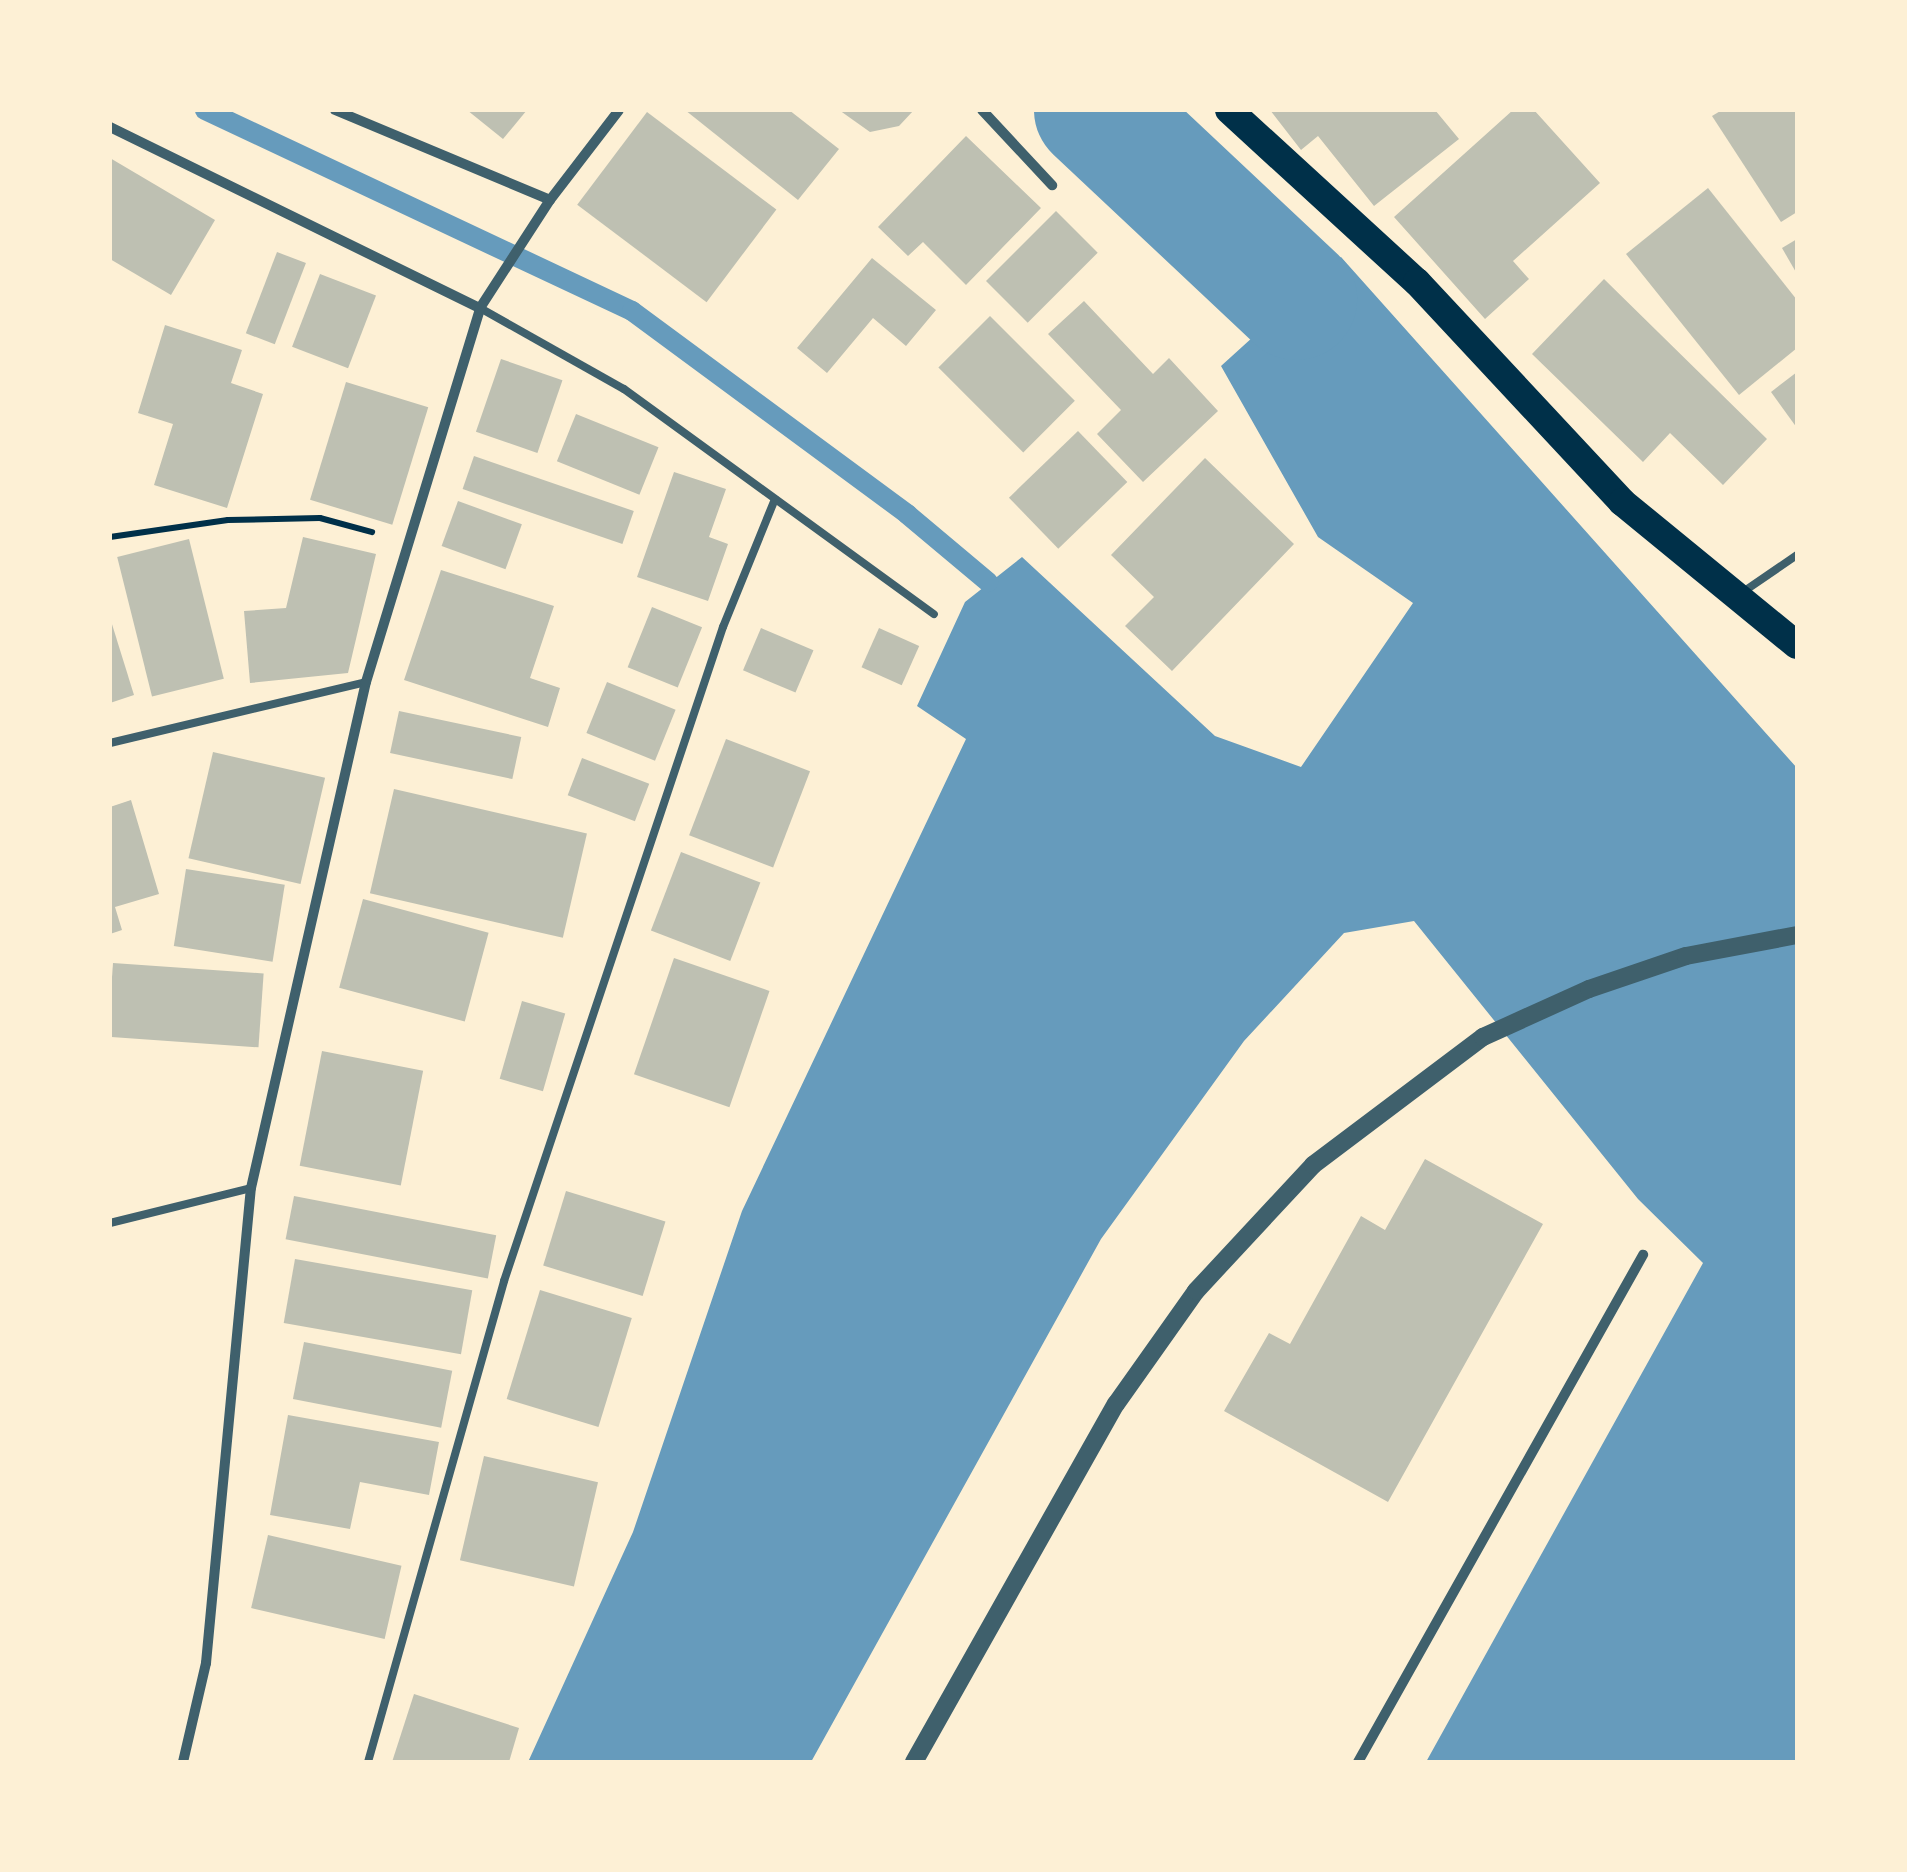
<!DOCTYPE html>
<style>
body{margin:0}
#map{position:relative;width:1907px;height:1872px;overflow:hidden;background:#fdf0d5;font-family:"Noto Serif",serif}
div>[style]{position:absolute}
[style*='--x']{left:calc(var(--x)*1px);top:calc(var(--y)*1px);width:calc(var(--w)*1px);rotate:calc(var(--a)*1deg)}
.water>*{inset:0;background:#669bbc}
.stream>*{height:20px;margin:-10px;padding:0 10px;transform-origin:10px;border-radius:10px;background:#669bbc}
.river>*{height:122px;margin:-61px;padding:0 61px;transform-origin:61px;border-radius:61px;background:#669bbc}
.building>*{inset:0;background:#bec0b2;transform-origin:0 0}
.path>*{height:6px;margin:-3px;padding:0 3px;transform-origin:3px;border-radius:3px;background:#003049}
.service>*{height:8px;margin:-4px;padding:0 4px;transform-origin:4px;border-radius:4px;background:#3f606c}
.minor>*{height:10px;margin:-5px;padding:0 5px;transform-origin:5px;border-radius:5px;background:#3f606c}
.tertiary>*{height:18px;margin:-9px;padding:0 9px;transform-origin:9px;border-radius:9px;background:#3f606c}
.trunk>*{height:28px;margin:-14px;padding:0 14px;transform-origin:14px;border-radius:14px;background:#003049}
span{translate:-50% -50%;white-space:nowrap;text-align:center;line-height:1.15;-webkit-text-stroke:9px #fdf0d5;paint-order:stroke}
.frame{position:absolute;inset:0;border:112px solid #fdf0d5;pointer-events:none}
</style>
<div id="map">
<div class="water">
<div style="clip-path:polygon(1341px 257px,1797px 768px,1797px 1762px,1426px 1762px,1703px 1263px,1638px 1199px,1414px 921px,1344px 933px,1244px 1041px,1101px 1239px,811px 1762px,528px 1762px,633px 1532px,742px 1211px,966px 739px,917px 706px,965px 602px,1022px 557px,1215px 736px,1301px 767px,1413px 603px,1318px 537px,1221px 366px)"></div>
</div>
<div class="stream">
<div style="--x:205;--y:110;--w:472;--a:25.2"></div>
<div style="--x:632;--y:311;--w:342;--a:36.4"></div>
<div style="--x:907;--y:514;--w:106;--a:40"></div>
</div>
<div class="river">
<div style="--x:1095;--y:110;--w:276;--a:43.2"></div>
</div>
<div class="building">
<div style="clip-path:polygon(467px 110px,527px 110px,503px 139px)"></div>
<div style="clip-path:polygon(685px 110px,789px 110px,839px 149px,798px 200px)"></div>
<div style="clip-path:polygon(839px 110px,914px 110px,899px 126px,870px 132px)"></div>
<div style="clip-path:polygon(1270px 110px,1435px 110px,1459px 139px,1374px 206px,1318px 136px,1301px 150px)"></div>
<div style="clip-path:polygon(1513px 110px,1534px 110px,1600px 183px,1513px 261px,1529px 279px,1485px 319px,1394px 217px)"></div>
<div style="clip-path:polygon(1722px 110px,1797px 110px,1797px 212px,1781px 222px,1712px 116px)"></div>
<div style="left:647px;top:112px;width:162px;height:116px;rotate:37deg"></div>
<div style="clip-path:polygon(966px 136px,1041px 208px,966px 285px,923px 242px,908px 256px,878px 227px)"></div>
<div style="clip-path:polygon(110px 158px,215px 220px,171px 295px,110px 259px)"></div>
<div style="clip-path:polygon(1708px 188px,1797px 300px,1797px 348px,1739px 395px,1626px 254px)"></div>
<div style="left:1056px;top:211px;width:59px;height:99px;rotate:45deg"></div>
<div style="clip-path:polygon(1797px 239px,1797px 274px,1782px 248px)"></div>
<div style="left:277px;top:252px;width:31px;height:87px;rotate:21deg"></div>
<div style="clip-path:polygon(872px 258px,936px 310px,906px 346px,873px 318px,827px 373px,797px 348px)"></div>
<div style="left:320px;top:274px;width:60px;height:78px;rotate:21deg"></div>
<div style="clip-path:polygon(1604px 279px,1767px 439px,1723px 485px,1670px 433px,1643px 462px,1532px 354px)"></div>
<div style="clip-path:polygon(1084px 301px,1153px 374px,1169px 358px,1218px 411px,1143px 482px,1097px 434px,1121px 410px,1048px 334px)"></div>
<div style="left:990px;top:316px;width:120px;height:73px;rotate:45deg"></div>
<div style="clip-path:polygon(165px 325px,242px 350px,231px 383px,263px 394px,227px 508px,154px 485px,173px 424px,138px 413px)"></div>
<div style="left:501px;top:359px;width:65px;height:77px;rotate:19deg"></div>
<div style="clip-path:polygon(1797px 372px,1797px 428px,1771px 392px)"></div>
<div style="left:346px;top:382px;width:86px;height:123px;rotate:17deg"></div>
<div style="left:576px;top:414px;width:89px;height:51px;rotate:22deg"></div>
<div style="left:1078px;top:431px;width:71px;height:96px;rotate:46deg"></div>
<div style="left:474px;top:456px;width:169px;height:35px;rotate:19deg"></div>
<div style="clip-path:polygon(1205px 458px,1294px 544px,1172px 671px,1125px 626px,1154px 597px,1111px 555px)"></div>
<div style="clip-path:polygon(674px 472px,726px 489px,709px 537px,728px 544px,708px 601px,637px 577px)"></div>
<div style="left:458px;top:501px;width:68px;height:48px;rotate:20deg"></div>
<div style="clip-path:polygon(303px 537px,376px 554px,348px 673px,250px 683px,244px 611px,286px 608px)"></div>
<div style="left:189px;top:539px;width:144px;height:74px;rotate:76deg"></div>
<div style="clip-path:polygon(441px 570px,554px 606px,530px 678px,560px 688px,548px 727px,404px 680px)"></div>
<div style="left:652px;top:607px;width:54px;height:65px;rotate:22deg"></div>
<div style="clip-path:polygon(111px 621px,134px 695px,110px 703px,110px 622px)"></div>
<div style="left:761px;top:628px;width:57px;height:46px;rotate:23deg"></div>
<div style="left:879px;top:628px;width:44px;height:43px;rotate:24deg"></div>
<div style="left:607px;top:682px;width:74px;height:55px;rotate:22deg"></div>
<div style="left:399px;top:711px;width:125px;height:43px;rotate:12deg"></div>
<div style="left:726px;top:739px;width:90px;height:103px;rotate:21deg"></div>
<div style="left:213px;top:752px;width:115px;height:109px;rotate:13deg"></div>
<div style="left:582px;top:758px;width:72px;height:40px;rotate:21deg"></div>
<div style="left:394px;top:789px;width:198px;height:107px;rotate:13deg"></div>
<div style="clip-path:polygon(131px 800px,159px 894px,115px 907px,122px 930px,110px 934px,110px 807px)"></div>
<div style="left:681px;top:852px;width:85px;height:84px;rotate:21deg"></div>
<div style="left:186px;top:869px;width:100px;height:78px;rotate:9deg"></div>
<div style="left:363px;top:899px;width:130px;height:92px;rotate:15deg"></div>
<div style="left:674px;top:958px;width:101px;height:123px;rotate:19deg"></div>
<div style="left:113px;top:963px;width:151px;height:74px;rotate:4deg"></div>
<div style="left:522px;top:1001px;width:45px;height:81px;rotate:16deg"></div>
<div style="left:322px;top:1051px;width:103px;height:117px;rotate:11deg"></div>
<div style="clip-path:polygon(1425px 1159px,1543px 1224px,1388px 1502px,1224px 1411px,1269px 1333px,1290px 1344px,1361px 1216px,1385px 1230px)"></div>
<div style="left:566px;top:1191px;width:104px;height:78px;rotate:17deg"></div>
<div style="left:294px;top:1196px;width:206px;height:44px;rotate:11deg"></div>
<div style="left:295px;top:1259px;width:180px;height:65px;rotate:10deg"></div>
<div style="left:540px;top:1290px;width:96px;height:114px;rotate:17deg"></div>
<div style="left:304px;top:1342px;width:151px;height:58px;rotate:11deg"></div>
<div style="clip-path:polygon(288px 1415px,439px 1442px,429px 1495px,360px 1482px,350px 1529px,270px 1515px)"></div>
<div style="left:484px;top:1456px;width:117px;height:107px;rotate:13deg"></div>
<div style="left:268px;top:1535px;width:137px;height:75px;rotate:13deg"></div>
<div style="clip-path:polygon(414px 1694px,519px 1728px,509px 1762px,392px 1762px)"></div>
</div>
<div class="path">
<div style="--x:110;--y:537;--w:119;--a:-8.2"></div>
<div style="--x:228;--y:520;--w:92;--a:-1.2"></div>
<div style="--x:320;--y:518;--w:54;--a:15.1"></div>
</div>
<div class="service">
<div style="--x:480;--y:308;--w:165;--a:29.4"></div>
<div style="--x:624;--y:389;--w:383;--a:36"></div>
<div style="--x:1740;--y:594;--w:69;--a:-34.4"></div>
<div style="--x:110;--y:743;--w:263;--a:-13.4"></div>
<div style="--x:110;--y:1223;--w:145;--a:-13.9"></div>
<div style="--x:368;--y:1762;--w:500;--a:-74.2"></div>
<div style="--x:504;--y:1281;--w:690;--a:-71.49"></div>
<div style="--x:723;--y:627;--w:138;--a:-67.9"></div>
</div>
<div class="minor">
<div style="--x:335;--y:110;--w:233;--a:22.7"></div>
<div style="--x:982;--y:110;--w:103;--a:47"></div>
<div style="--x:110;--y:127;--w:412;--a:26.1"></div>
<div style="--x:183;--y:1762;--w:102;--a:-76.9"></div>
<div style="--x:206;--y:1663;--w:477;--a:-84.6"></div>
<div style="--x:251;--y:1188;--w:519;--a:-77.2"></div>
<div style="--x:366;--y:682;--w:391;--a:-73"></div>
<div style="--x:480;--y:308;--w:129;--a:-57.1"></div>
<div style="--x:550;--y:200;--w:113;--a:-52.5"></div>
<div style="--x:1358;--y:1762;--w:582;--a:-60.66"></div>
</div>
<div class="tertiary">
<div style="--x:914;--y:1762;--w:411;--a:-60.6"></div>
<div style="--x:1116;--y:1404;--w:138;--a:-54.7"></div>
<div style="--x:1196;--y:1291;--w:172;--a:-47.1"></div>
<div style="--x:1313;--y:1165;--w:213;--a:-37"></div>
<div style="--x:1483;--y:1037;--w:116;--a:-24.4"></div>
<div style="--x:1589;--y:989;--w:102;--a:-18.8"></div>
<div style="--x:1686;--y:956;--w:113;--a:-10.7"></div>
</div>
<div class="trunk">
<div style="--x:1229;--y:110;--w:255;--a:42.5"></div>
<div style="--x:1417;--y:282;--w:301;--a:47"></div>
<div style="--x:1622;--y:502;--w:226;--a:39.3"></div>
</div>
<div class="frame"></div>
</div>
